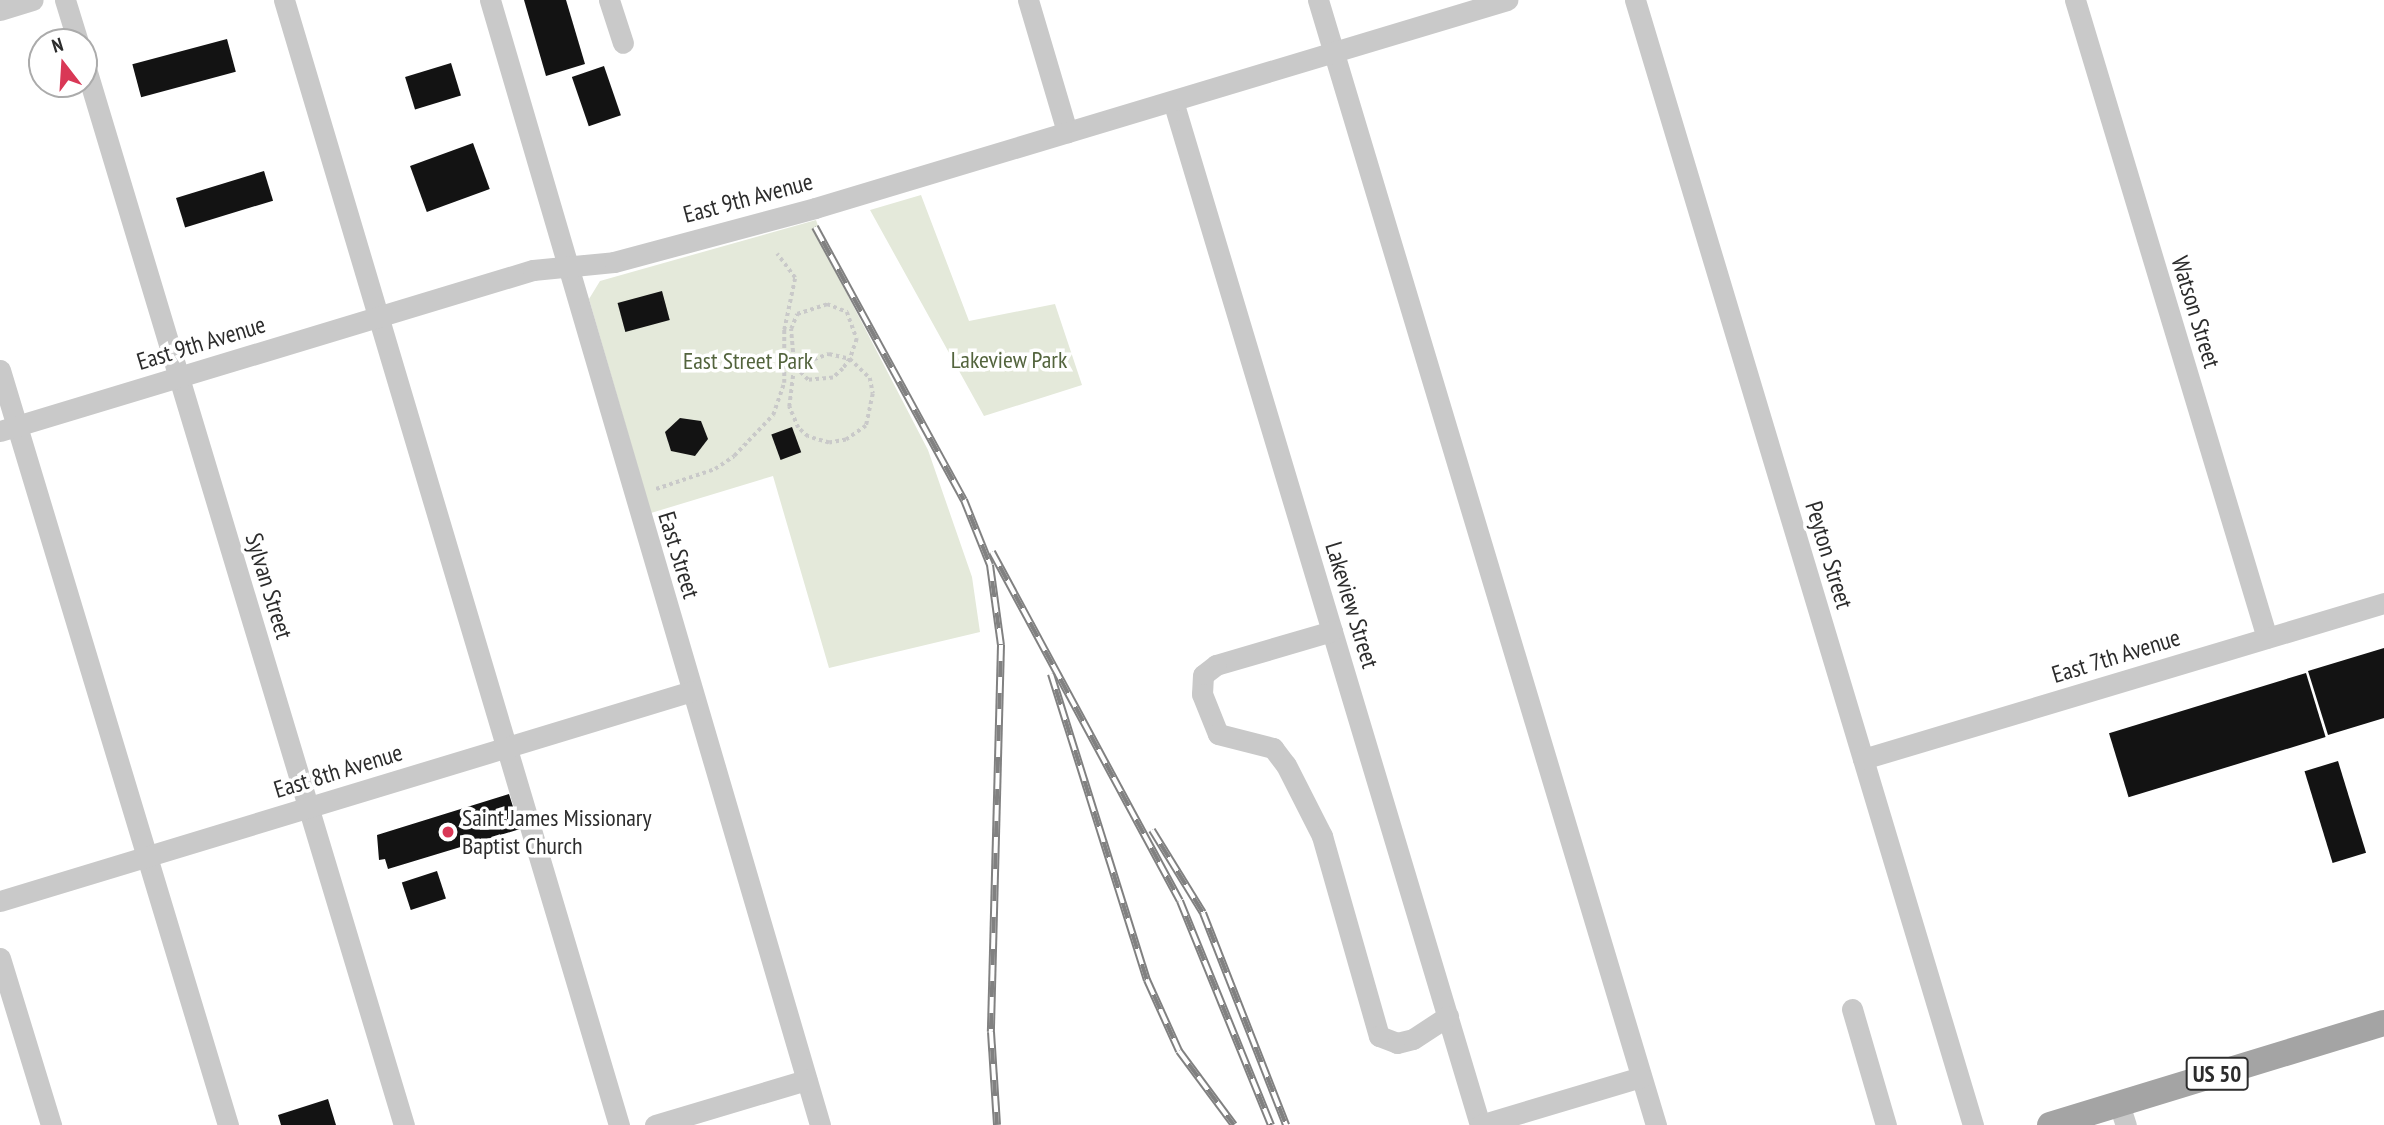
<!DOCTYPE html>
<style>
body{margin:0}
#map{position:relative;width:2384px;height:1125px;overflow:hidden;background:#fff;font-family:"PT Sans Narrow",sans-serif}
div>[style]{position:absolute}
[style*='--x']{left:calc(var(--x)*1px);top:calc(var(--y)*1px);width:calc(var(--w)*1px);rotate:calc(var(--a)*1deg)}
.green>*{inset:0;background:#e4e9da}
.building>*{inset:0;background:#131313;transform-origin:0 0}
.path>*{height:3.5px;margin-top:-1.75px;transform-origin:0;background:repeating-linear-gradient(90deg,#c9c9c9 0 3.5px,transparent 0 7px)}
.minor>*{height:21px;margin:-10.5px;padding:0 10.5px;transform-origin:10.5px;border-radius:10.5px;background:#c9c9c9}
.major>*{height:26px;margin:-13px;padding:0 13px;transform-origin:13px;border-radius:13px;background:#a4a4a4}
.rail>*{height:8px;margin-top:-4px;transform-origin:0;background:repeating-linear-gradient(90deg,#fff 0 16px,#818181 0 32px);box-sizing:border-box;border-block:2px solid #818181}
.dots>*{width:19px;height:19px;translate:-50% -50%;box-sizing:border-box;border:4px solid #fff;border-radius:50%}
span{translate:-50% -50%;white-space:nowrap;text-align:center;line-height:1.15;-webkit-text-stroke:7px #fff;paint-order:stroke}
.shield-label span{padding:2px 5px;background:#fff;border:2px solid;border-radius:5px;-webkit-text-stroke-width:0}
.shield-label{font-size:23px;color:#2c2c2c;font-weight:700}
.street-label{font-size:24px;color:#2c2c2c}
.park-label{font-size:24px;color:#53643d}
.poi-label{font-size:24px;color:#2c2c2c}
.left{translate:0 -50%;text-align:left}
.north{position:absolute;left:28px;top:28px;width:70px;height:70px;box-sizing:border-box;background:#fff;border:2px solid #ababab;border-radius:50%;rotate:343deg;font-size:19px;font-weight:700;line-height:28px;text-align:center;color:#2c2c2c}
.north::after{content:'';display:block;margin:auto;width:24px;height:32px;background:#d93856;clip-path:polygon(50% 0,100% 100%,50% 72%,0 100%)}
</style>
<div id="map">
<div class="green">
<div style="clip-path:polygon(921px 195px,969px 321px,1055px 304px,1082px 385px,984px 416px,870px 210px)"></div>
<div style="clip-path:polygon(816px 220px,832px 265px,928px 450px,972px 577px,980px 632px,829px 668px,773px 476px,651px 513px,589px 299px,600px 281px)"></div>
</div>
<div class="building">
<div style="clip-path:polygon(524px 0,566px 0,585px 64px,546px 76px)"></div>
<div style="left:227px;top:39px;width:34px;height:98px;rotate:75deg"></div>
<div style="left:451px;top:63px;width:34px;height:48px;rotate:73deg"></div>
<div style="left:604px;top:66px;width:52px;height:34px;rotate:71deg"></div>
<div style="left:473px;top:143px;width:49px;height:67px;rotate:70deg"></div>
<div style="left:264px;top:171px;width:31px;height:92px;rotate:73deg"></div>
<div style="left:662px;top:291px;width:30px;height:46px;rotate:75deg"></div>
<div style="clip-path:polygon(680px 418px,701px 421px,708px 439px,695px 456px,671px 451px,665px 432px)"></div>
<div style="left:792px;top:427px;width:27px;height:22px;rotate:70deg"></div>
<div style="clip-path:polygon(2384px 648px,2384px 718px,2328px 735px,2308px 671px)"></div>
<div style="left:2306px;top:673px;width:67px;height:206px;rotate:73deg"></div>
<div style="left:2338px;top:761px;width:96px;height:35px;rotate:73deg"></div>
<div style="clip-path:polygon(509px 794px,520px 829px,388px 869px,385px 859px,379px 860px,377px 835px)"></div>
<div style="left:437px;top:871px;width:29px;height:37px;rotate:72deg"></div>
<div style="clip-path:polygon(328px 1099px,336px 1125px,281px 1125px,278px 1115px)"></div>
</div>
<div class="path">
<div style="--x:794;--y:366;--w:37;--a:-19"></div>
<div style="--x:829;--y:354;--w:22;--a:13"></div>
<div style="--x:850;--y:359;--w:28;--a:44"></div>
<div style="--x:870;--y:378;--w:16;--a:79"></div>
<div style="--x:873;--y:394;--w:33;--a:102"></div>
<div style="--x:866;--y:426;--w:24;--a:145"></div>
<div style="--x:846;--y:440;--w:17;--a:170"></div>
<div style="--x:829;--y:443;--w:22;--a:-164"></div>
<div style="--x:808;--y:437;--w:13;--a:-138"></div>
<div style="--x:798;--y:428;--w:23;--a:-113"></div>
<div style="--x:789;--y:407;--w:41;--a:-83"></div>
<div style="--x:794;--y:366;--w:37;--a:-95"></div>
<div style="--x:791;--y:329;--w:16;--a:-68"></div>
<div style="--x:797;--y:314;--w:32;--a:-18"></div>
<div style="--x:827;--y:304;--w:22;--a:22"></div>
<div style="--x:847;--y:312;--w:29;--a:70"></div>
<div style="--x:857;--y:339;--w:21;--a:109"></div>
<div style="--x:850;--y:359;--w:12;--a:125"></div>
<div style="--x:843;--y:369;--w:13;--a:138"></div>
<div style="--x:833;--y:378;--w:25;--a:175"></div>
<div style="--x:808;--y:380;--w:20;--a:-135"></div>
<div style="--x:656;--y:489;--w:62;--a:-18.7"></div>
<div style="--x:715;--y:469;--w:23;--a:-34"></div>
<div style="--x:734;--y:456;--w:57;--a:-46.4"></div>
<div style="--x:773;--y:415;--w:34;--a:-71"></div>
<div style="--x:784;--y:383;--w:53;--a:-90"></div>
<div style="--x:784;--y:330;--w:53;--a:-78.1"></div>
<div style="--x:795;--y:278;--w:30;--a:-127"></div>
</div>
<div class="minor">
<div style="--x:65;--y:0;--w:44;--a:72.8"></div>
<div style="--x:284;--y:0;--w:1174;--a:73.42"></div>
<div style="--x:490;--y:0;--w:1172;--a:73.65"></div>
<div style="--x:609;--y:0;--w:45;--a:72"></div>
<div style="--x:1028;--y:0;--w:138;--a:73.5"></div>
<div style="--x:1318;--y:0;--w:1175;--a:73.28"></div>
<div style="--x:1635;--y:0;--w:1175;--a:73.28"></div>
<div style="--x:2075;--y:0;--w:666;--a:73.25"></div>
<div style="--x:0;--y:10;--w:34;--a:-17"></div>
<div style="--x:84;--y:62;--w:1110;--a:73.25"></div>
<div style="--x:1173;--y:101;--w:1069;--a:73.31"></div>
<div style="--x:0;--y:370;--w:789;--a:73.2"></div>
<div style="--x:0;--y:431;--w:557;--a:-16.81"></div>
<div style="--x:533;--y:270;--w:81;--a:-5.6"></div>
<div style="--x:614;--y:262;--w:208;--a:-15"></div>
<div style="--x:815;--y:208;--w:723;--a:-16.73"></div>
<div style="--x:1332;--y:631;--w:121;--a:163.7"></div>
<div style="--x:1216;--y:665;--w:16;--a:142"></div>
<div style="--x:1203;--y:675;--w:19;--a:93"></div>
<div style="--x:1202;--y:694;--w:43;--a:68.2"></div>
<div style="--x:1218;--y:734;--w:57;--a:14.3"></div>
<div style="--x:1273;--y:748;--w:21;--a:53"></div>
<div style="--x:1286;--y:765;--w:80;--a:63.1"></div>
<div style="--x:1322;--y:836;--w:208;--a:74.1"></div>
<div style="--x:1379;--y:1036;--w:19;--a:21"></div>
<div style="--x:1397;--y:1043;--w:16;--a:-14"></div>
<div style="--x:1413;--y:1039;--w:42;--a:-33.3"></div>
<div style="--x:1863;--y:759;--w:544;--a:-16.67"></div>
<div style="--x:0;--y:901;--w:723;--a:-16.88"></div>
<div style="--x:0;--y:958;--w:175;--a:73"></div>
<div style="--x:1852;--y:1009;--w:121;--a:73.7"></div>
<div style="--x:2119;--y:1104;--w:22;--a:72"></div>
<div style="--x:655;--y:1125;--w:158;--a:-16.6"></div>
<div style="--x:1480;--y:1125;--w:168;--a:-16.6"></div>
</div>
<div class="major">
<div style="--x:2050;--y:1125;--w:349;--a:-17"></div>
</div>
<div class="rail">
<div style="--x:815;--y:227;--w:311;--a:61.4"></div>
<div style="--x:964;--y:500;--w:70;--a:68.2"></div>
<div style="--x:990;--y:565;--w:81;--a:82.2"></div>
<div style="--x:1001;--y:645;--w:387;--a:91.5"></div>
<div style="--x:991;--y:1032;--w:93;--a:86.3"></div>
<div style="--x:992;--y:552;--w:396;--a:61.7"></div>
<div style="--x:1180;--y:901;--w:242;--a:67.9"></div>
<div style="--x:1051;--y:674;--w:321;--a:72.6"></div>
<div style="--x:1147;--y:980;--w:78;--a:65.7"></div>
<div style="--x:1179;--y:1051;--w:92;--a:53.4"></div>
<div style="--x:1152;--y:830;--w:97;--a:58.4"></div>
<div style="--x:1203;--y:913;--w:228;--a:68.6"></div>
</div>
<div class="dots">
<div style="left:448px;top:832px;background:#d93856"></div>
</div>
<div class="shield-label">
<span style="left:2217px;top:1074px">US 50</span>
</div>
<div class="street-label">
<span style="left:748px;top:198px;rotate:-15deg">East 9th Avenue</span>
<span style="left:2196px;top:312px;rotate:73deg">Watson Street</span>
<span style="left:201px;top:343px;rotate:-17deg">East 9th Avenue</span>
<span style="left:679px;top:555px;rotate:73deg">East Street</span>
<span style="left:1829px;top:555px;rotate:73deg">Peyton Street</span>
<span style="left:269px;top:586px;rotate:73deg">Sylvan Street</span>
<span style="left:1352px;top:605px;rotate:73deg">Lakeview Street</span>
<span style="left:2116px;top:656px;rotate:-17deg">East 7th Avenue</span>
<span style="left:338px;top:771px;rotate:-17deg">East 8th Avenue</span>
</div>
<div class="park-label">
<span style="left:1009px;top:360px">Lakeview Park</span>
<span style="left:748px;top:361px">East Street Park</span>
</div>
<div class="poi-label">
<span class="left" style="left:462px;top:832px">Saint James Missionary<br>Baptist Church</span>
</div>
<div class="north">N</div>
</div>
